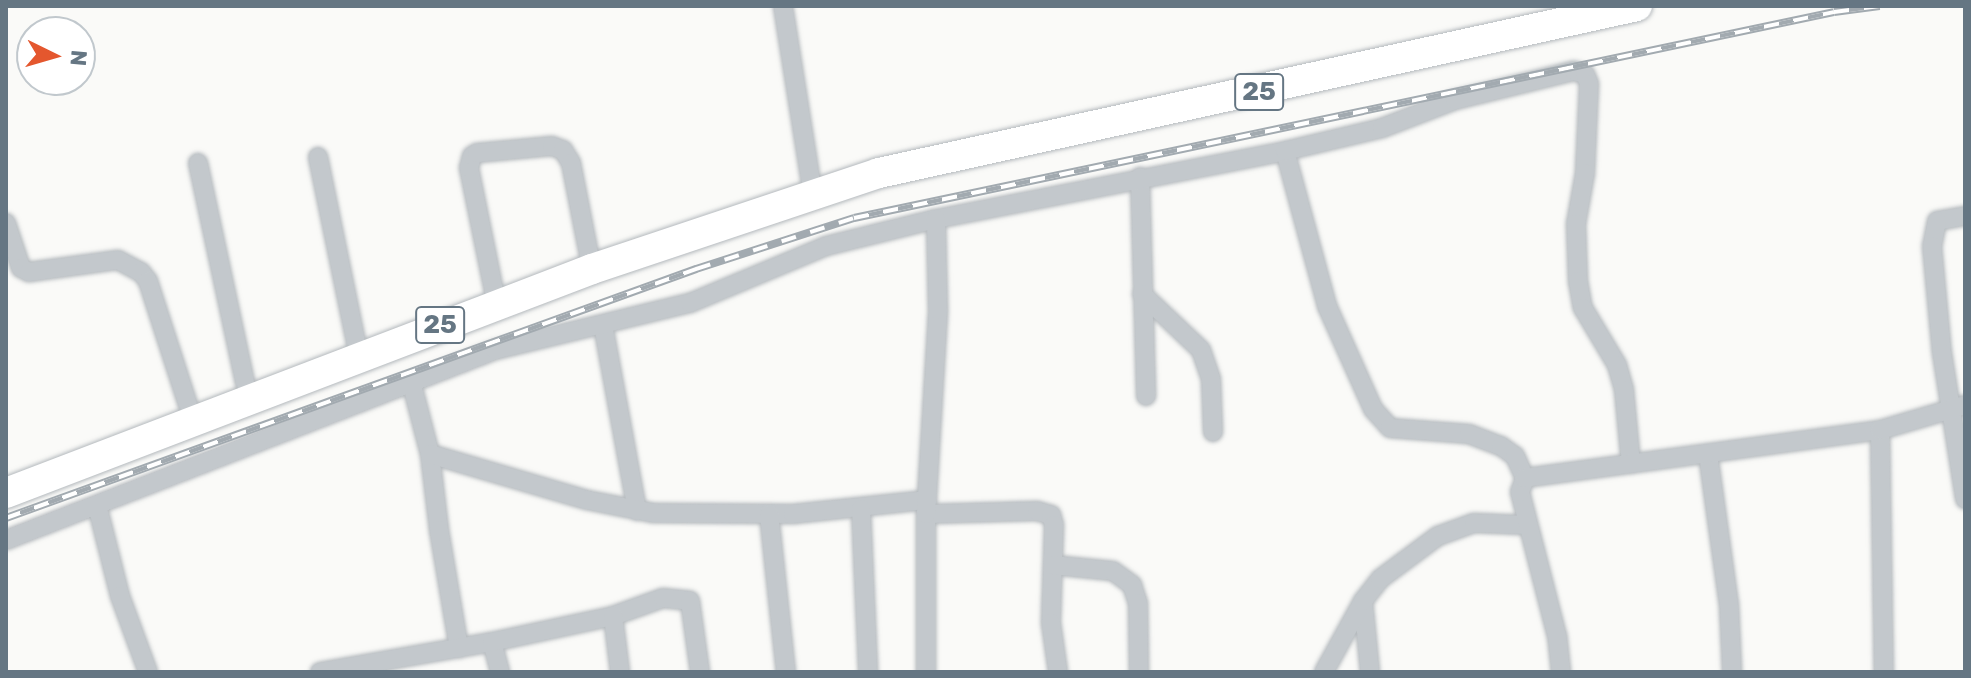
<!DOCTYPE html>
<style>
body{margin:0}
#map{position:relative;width:1971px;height:678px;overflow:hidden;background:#fafaf8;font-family:Rubik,sans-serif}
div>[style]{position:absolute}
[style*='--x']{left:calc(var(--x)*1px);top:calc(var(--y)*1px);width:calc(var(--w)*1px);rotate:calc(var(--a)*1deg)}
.roads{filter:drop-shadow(0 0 2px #b4b9bd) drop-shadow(0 0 2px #b4b9bd)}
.minor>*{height:18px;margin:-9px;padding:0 9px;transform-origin:9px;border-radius:9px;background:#c3c8cc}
.trunk>*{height:30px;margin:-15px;padding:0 15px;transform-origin:15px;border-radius:15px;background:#fff}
.rail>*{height:8px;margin-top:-4px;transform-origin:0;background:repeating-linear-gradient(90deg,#fff 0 15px,#a2aab0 0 30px);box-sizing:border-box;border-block:2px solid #a2aab0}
span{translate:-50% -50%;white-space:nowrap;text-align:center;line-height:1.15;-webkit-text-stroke:8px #fff;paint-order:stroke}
.shield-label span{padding:2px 6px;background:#fff;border:2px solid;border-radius:6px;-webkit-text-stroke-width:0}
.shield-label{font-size:26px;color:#657683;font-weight:700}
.frame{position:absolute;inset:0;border:8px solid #657683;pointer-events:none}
.north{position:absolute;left:16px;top:16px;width:80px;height:80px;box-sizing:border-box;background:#fff;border:2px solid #c1c8cd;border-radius:50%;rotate:95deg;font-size:22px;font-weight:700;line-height:32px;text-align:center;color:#657683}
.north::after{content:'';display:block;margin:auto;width:28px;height:36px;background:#e4572e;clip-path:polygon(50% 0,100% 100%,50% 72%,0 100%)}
</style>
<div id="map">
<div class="roads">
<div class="minor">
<div style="--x:783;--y:6;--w:178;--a:81"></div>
<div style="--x:1285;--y:151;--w:161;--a:74.8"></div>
<div style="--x:1327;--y:306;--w:113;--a:65.9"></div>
<div style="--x:1373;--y:409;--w:25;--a:48"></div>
<div style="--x:1390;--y:428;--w:79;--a:4.3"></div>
<div style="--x:1469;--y:434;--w:34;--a:21"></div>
<div style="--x:1501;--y:446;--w:17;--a:36"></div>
<div style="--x:1515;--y:456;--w:24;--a:66"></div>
<div style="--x:318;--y:157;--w:189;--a:78.4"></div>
<div style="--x:198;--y:163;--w:225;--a:77.9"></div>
<div style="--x:1140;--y:177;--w:219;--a:88.4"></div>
<div style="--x:1965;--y:216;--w:28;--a:170"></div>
<div style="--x:1937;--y:221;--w:25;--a:101"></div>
<div style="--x:1932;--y:246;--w:107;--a:84.7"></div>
<div style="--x:1942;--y:353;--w:148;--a:81"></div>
<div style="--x:6;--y:223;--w:47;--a:71.6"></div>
<div style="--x:21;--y:268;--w:9;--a:27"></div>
<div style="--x:29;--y:272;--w:90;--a:-7.7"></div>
<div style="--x:118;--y:260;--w:26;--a:28"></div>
<div style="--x:141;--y:272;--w:11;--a:52"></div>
<div style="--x:148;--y:281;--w:130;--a:72.1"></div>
<div style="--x:494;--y:291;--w:126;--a:-101.5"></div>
<div style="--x:469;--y:168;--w:12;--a:-76"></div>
<div style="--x:472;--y:156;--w:6;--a:-31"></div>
<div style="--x:477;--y:153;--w:75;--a:-5.3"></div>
<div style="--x:552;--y:146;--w:12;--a:20"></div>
<div style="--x:563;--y:150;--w:15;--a:58"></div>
<div style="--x:571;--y:163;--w:94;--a:78.9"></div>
<div style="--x:1142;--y:294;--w:81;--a:43.5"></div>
<div style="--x:1201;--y:350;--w:31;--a:71"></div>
<div style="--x:1211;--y:379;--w:53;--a:87.8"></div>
<div style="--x:603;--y:325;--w:189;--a:79.6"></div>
<div style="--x:412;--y:385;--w:71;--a:75.4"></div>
<div style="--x:430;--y:454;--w:77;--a:83.2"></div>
<div style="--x:439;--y:530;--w:120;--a:80.4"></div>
<div style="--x:1880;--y:430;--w:242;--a:89.1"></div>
<div style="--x:430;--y:454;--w:164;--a:16.3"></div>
<div style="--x:587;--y:500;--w:67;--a:11.1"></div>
<div style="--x:653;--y:513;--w:140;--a:0.4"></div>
<div style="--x:793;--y:514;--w:135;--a:-6"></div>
<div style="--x:1708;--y:454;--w:152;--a:82.1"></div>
<div style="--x:1729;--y:605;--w:67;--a:87.4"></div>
<div style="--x:97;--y:505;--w:94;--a:75.8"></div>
<div style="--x:120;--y:596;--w:81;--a:69.8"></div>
<div style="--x:861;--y:509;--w:163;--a:87.5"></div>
<div style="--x:769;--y:514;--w:159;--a:83.9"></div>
<div style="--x:926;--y:514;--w:111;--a:-1.5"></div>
<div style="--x:1037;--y:511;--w:15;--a:16"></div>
<div style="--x:1051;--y:515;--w:10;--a:73"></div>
<div style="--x:1054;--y:525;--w:98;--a:91.8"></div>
<div style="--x:1051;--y:623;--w:49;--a:81.9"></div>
<div style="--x:6;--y:540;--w:525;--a:-21.23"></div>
<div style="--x:495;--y:350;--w:201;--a:-13.6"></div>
<div style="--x:690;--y:303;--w:147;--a:-22.7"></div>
<div style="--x:826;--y:246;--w:113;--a:-13.8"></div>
<div style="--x:936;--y:219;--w:356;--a:-11"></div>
<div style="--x:1285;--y:151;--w:100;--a:-13.3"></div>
<div style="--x:1382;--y:128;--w:78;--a:-21"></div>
<div style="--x:1455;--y:100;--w:122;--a:-13.7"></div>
<div style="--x:1574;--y:71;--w:11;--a:15"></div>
<div style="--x:1585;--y:74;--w:11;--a:68"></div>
<div style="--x:1589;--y:84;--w:89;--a:92.6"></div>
<div style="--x:1585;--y:173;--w:52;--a:100"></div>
<div style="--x:1576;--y:224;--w:57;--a:88"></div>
<div style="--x:1578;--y:281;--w:27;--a:80"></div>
<div style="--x:1583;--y:308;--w:66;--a:59.2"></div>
<div style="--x:1617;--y:365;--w:26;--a:74"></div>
<div style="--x:1624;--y:390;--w:74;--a:84.6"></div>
<div style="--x:1053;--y:565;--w:60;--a:5.7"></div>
<div style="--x:1113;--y:571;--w:24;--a:36"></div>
<div style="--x:1132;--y:585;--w:19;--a:72"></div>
<div style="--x:1138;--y:603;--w:69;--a:89.2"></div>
<div style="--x:1363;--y:601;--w:71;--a:84.4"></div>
<div style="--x:613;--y:616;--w:53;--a:-19.8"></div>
<div style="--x:663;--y:598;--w:27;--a:6"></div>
<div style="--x:690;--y:601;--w:72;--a:82"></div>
<div style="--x:492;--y:642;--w:31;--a:75"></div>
<div style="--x:320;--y:672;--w:175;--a:-9.9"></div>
<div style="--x:492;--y:642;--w:124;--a:-12.1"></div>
<div style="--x:613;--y:616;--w:56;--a:82.9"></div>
<div style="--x:926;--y:672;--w:158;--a:-90"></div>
<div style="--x:926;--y:514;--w:204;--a:-86.6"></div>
<div style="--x:938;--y:310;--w:91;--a:-91.3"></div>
<div style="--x:1324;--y:672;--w:81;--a:-61.2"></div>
<div style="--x:1363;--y:601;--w:28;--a:-52"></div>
<div style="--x:1380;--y:579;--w:72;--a:-36.6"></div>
<div style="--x:1438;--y:536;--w:38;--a:-20"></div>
<div style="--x:1474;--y:523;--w:53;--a:2.2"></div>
<div style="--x:1561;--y:672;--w:36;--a:-96"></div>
<div style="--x:1557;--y:636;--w:149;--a:-104.4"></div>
<div style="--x:1520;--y:492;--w:15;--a:-70"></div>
<div style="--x:1525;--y:478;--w:358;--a:-7.7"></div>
<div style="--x:1880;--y:430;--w:89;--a:-16.4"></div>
</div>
<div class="trunk">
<div style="--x:6;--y:493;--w:627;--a:-20.92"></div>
<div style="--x:592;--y:269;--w:303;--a:-18.5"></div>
<div style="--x:879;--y:173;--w:776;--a:-12.42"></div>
</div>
</div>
<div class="rail">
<div style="--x:6;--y:518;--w:734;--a:-19.84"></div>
<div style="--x:696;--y:269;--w:166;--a:-17.9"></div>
<div style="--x:854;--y:218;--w:1001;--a:-11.87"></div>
<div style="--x:1834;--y:12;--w:46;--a:-7.4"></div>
</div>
<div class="shield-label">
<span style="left:1259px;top:92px">25</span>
<span style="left:440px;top:325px">25</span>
</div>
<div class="frame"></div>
<div class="north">N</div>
</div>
